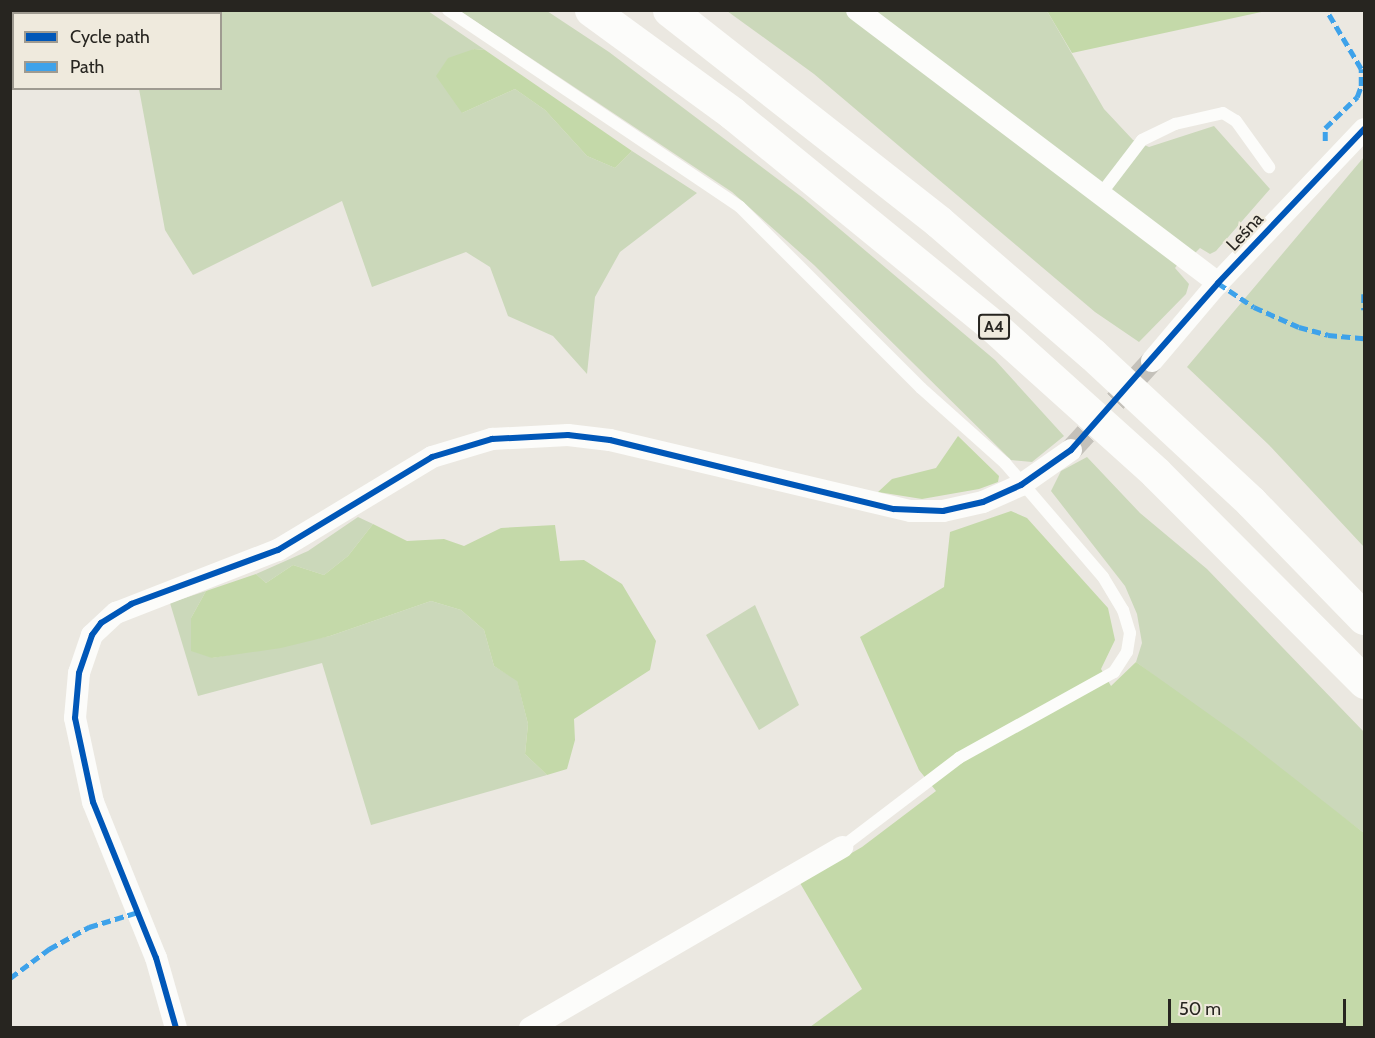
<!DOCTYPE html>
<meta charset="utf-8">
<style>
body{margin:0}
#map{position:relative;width:1375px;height:1038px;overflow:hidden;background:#ebe8e1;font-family:Cabin,sans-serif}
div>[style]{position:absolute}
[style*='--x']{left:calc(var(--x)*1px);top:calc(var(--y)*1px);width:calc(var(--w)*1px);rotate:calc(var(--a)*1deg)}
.green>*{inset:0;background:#cbd8ba}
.forest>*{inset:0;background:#c4d9a9}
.minor-tunnel>*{height:22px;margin-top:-11px;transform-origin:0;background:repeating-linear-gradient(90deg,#c4c1ba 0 22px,transparent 0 33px)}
.service>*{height:12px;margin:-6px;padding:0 6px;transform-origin:6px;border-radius:6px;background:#fcfcfa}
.minor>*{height:22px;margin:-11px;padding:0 11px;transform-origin:11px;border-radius:11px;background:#fcfcfa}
.motorway>*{height:33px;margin:-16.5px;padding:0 16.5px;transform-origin:16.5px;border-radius:16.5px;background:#fcfcfa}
.quiet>*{height:4.5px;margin-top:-2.25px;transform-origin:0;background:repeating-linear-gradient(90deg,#3ea2ea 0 9px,transparent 0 13.5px)}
.cycleway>*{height:6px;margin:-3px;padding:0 3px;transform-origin:3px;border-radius:3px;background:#0057b8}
span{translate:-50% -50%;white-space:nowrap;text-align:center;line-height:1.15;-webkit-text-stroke:4.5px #efeadd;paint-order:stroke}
.shield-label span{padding:2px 4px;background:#efeadd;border:2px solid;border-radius:4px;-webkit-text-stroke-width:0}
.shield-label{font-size:16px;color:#272520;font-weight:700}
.street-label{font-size:18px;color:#272520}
.frame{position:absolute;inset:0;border:12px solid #272520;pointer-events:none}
.legend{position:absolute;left:12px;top:12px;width:210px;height:78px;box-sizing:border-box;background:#efeadd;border:2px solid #9f9b91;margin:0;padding:8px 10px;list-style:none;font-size:18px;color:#272520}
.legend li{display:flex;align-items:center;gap:12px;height:30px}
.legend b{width:30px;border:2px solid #9f9b91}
.scale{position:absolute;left:1168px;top:999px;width:178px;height:27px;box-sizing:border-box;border:3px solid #272520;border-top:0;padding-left:8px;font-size:18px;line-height:21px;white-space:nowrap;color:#272520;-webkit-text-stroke:4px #efeadd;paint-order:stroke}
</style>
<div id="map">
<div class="green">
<div style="clip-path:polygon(189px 10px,428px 11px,485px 50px,473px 49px,462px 113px,515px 89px,545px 110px,587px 156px,615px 168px,632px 151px,697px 193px,620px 252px,595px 297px,587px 374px,553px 336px,508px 316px,490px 267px,466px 252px,372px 287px,342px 201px,193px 275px,165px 230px,139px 89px,220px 88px,220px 14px,177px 13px)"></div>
<div style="clip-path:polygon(460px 11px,547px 11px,609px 52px,803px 198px,995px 360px,1064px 436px,1032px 462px,1011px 460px,814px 265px,732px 192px)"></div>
<div style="clip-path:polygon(727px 11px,847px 11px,1178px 264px,1175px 268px,1189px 284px,1186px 294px,1139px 342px,1095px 312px,814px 74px)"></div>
<div style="clip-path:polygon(872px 11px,1047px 11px,1104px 109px,1133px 140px,1149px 147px,1214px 126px,1270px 189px,1216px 251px,1210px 254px,1200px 248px,1195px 253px)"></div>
<div style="clip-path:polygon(1364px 157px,1364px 547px,1269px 445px,1187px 367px)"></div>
<div style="clip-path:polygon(1087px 457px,1140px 513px,1207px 569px,1364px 732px,1364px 833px,1136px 662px,1142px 643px,1137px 614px,1125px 586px,1051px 491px,1061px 471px)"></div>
<div style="clip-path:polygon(358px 517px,373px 524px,348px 556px,324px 575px,293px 565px,266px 583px,256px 574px,308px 551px)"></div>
<div style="clip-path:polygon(206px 591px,191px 618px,212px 658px,330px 636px,431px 601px,461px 610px,484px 630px,494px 666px,517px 680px,528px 724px,525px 754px,547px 775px,371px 825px,322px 663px,198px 696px,170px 603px)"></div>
<div style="clip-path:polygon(755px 605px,799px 705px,759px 730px,706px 635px)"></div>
</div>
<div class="forest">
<div style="clip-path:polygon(1047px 11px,1266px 11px,1072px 53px)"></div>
<div style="clip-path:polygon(474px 49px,485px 50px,632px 151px,615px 168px,587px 156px,545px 110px,515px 89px,462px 113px,436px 76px,448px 58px)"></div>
<div style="clip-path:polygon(958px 436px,999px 476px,998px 482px,979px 489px,922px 499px,878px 492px,892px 479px,936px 468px)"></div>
<div style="clip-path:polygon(1011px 511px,1027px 518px,1108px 608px,1115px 640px,1101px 669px,1111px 686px,1136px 662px,1244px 739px,1364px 833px,1364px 1027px,810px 1027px,862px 989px,800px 883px,862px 847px,936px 791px,919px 770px,860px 637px,944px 587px,950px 532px)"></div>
<div style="clip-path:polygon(373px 524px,407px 541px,444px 539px,464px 546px,501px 528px,555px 525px,560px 561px,584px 560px,622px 584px,656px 641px,650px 670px,574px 719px,575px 740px,567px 769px,547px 775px,525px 754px,528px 724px,517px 681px,494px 666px,484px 630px,461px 610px,431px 601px,330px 636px,281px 648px,212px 658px,191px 651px,191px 618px,206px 591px,256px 574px,266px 583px,293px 565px,324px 575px,348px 556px)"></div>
</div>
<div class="minor-tunnel">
<div style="--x:1071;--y:450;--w:120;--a:-47.7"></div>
</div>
<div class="service">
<div style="--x:448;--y:10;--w:352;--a:34"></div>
<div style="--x:740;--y:207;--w:256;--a:45"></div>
<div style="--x:921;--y:388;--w:113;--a:41.8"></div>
<div style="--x:1005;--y:463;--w:150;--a:49.3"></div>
<div style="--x:1103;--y:577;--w:39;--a:59"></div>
<div style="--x:1123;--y:610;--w:24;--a:73"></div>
<div style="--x:1130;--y:633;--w:19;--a:99"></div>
<div style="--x:1127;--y:652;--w:24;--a:123"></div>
<div style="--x:1114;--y:672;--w:177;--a:151"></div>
<div style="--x:959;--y:758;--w:147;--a:142.7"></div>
<div style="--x:34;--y:14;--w:16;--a:-14"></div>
<div style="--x:1100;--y:195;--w:69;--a:-52.6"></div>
<div style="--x:1142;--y:140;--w:37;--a:-26"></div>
<div style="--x:1175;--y:124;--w:49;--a:-12.9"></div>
<div style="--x:1223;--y:113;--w:15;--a:32"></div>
<div style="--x:1236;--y:121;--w:57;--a:54.3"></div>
</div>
<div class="minor">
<div style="--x:857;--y:10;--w:453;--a:37.1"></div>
<div style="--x:1152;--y:361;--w:102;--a:-49.8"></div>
<div style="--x:1218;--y:283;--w:212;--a:-46.5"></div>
<div style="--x:176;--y:1028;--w:73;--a:-105.9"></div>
<div style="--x:156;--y:958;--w:168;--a:-112"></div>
<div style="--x:93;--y:802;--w:86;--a:-102.1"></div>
<div style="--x:75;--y:718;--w:45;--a:-84.9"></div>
<div style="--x:79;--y:673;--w:40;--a:-71.1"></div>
<div style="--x:92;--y:635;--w:33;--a:-43"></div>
<div style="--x:116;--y:613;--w:174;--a:-21.3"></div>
<div style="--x:278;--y:550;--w:180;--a:-31.1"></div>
<div style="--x:432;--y:457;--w:63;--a:-16.7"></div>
<div style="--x:492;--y:439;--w:76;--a:-3"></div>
<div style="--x:568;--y:435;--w:42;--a:6.8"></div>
<div style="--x:610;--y:440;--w:309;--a:13.3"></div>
<div style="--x:911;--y:511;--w:32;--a:0"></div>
<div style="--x:943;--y:511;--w:41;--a:-12.7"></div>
<div style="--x:983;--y:502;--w:42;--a:-24.1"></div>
<div style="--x:1021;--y:485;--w:61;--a:-35"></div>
<div style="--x:530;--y:1028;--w:361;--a:-30.1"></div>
</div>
<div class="motorway">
<div style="--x:591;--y:10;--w:175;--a:36.1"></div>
<div style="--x:732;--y:113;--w:337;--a:39.2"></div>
<div style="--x:993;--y:326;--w:219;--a:42"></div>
<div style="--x:1156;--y:473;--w:295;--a:45.1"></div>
<div style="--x:669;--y:10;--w:343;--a:38.1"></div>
<div style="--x:939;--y:222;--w:202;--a:40.8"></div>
<div style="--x:1092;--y:354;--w:217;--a:42.9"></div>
<div style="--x:1251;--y:502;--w:162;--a:45.8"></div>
</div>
<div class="quiet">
<div style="--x:1325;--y:141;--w:13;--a:-90"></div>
<div style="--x:1325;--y:128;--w:45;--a:-44.1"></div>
<div style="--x:1357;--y:97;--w:12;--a:-70"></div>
<div style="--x:1361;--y:86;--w:17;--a:-90"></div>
<div style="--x:1361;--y:69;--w:69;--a:-120.7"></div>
<div style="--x:1218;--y:283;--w:43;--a:33.7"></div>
<div style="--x:1254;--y:307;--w:49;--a:24"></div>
<div style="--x:1299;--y:327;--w:30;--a:15"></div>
<div style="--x:1328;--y:335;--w:36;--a:5"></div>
<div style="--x:1364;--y:294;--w:16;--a:90"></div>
<div style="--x:10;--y:978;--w:49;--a:-36.6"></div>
<div style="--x:49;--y:949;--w:46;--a:-28.8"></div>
<div style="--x:89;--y:927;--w:51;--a:-17"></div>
</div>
<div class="cycleway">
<div style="--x:176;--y:1028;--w:73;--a:-105.9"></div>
<div style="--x:156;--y:958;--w:168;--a:-112"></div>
<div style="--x:93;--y:802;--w:86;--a:-102.1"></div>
<div style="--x:75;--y:718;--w:45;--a:-84.9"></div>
<div style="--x:79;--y:673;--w:40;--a:-71.1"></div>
<div style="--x:92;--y:635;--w:15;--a:-53"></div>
<div style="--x:101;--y:623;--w:36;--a:-32"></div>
<div style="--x:131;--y:604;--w:157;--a:-20.2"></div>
<div style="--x:278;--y:550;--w:180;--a:-31.1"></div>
<div style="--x:432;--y:457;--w:63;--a:-16.7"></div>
<div style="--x:492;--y:439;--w:76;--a:-3"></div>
<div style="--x:568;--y:435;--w:42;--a:6.8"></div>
<div style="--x:610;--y:440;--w:292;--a:13.7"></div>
<div style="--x:894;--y:509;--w:49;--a:2.3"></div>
<div style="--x:943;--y:511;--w:41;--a:-12.7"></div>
<div style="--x:983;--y:502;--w:42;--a:-24.1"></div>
<div style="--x:1021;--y:485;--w:61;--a:-35"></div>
<div style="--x:1071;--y:450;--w:222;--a:-48.6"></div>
<div style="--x:1218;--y:283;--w:212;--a:-46.5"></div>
</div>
<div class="shield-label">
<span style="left:994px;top:327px">A4</span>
</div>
<div class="street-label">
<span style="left:1245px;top:232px;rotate:-47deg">Leśna</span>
</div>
<div class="frame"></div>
<ul class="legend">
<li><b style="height:8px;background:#0057b8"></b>Cycle path</li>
<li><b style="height:8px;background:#3ea2ea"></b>Path</li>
</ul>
<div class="scale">50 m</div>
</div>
